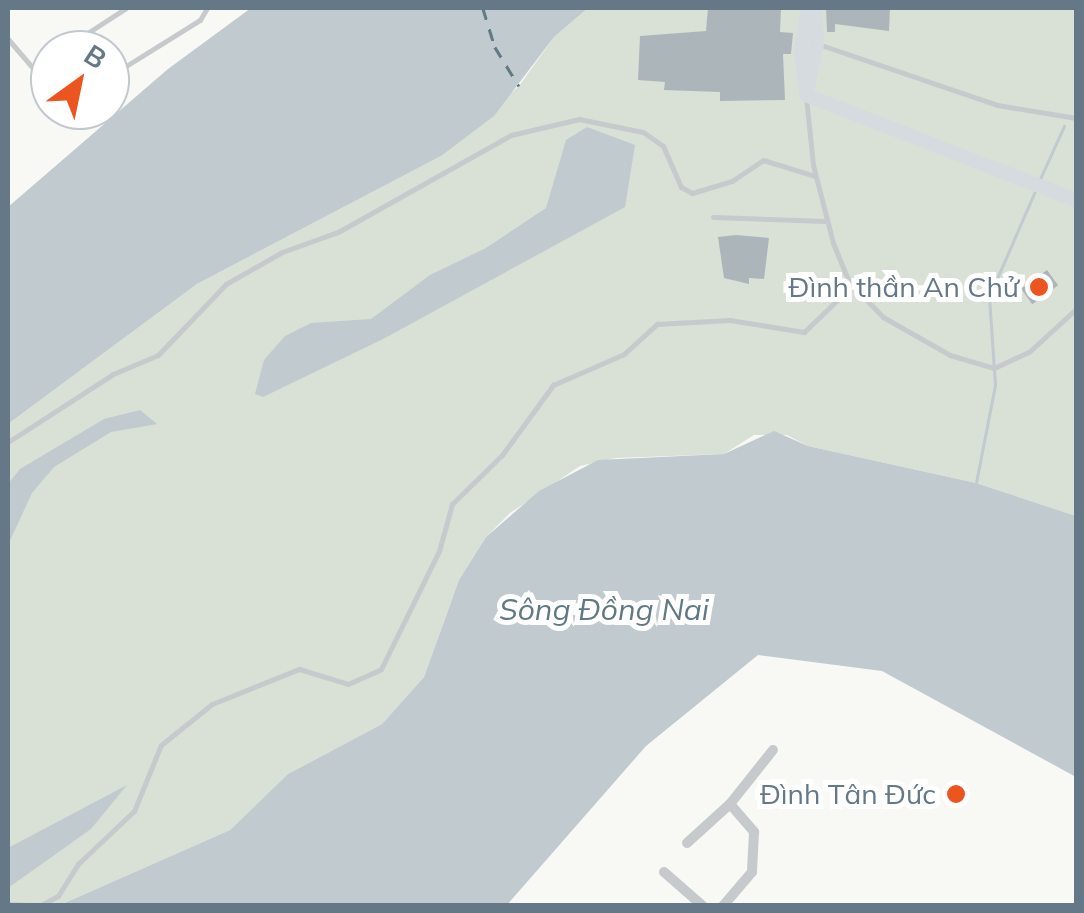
<!DOCTYPE html>
<meta charset="utf-8">
<style>
body{margin:0}
#map{position:relative;width:1084px;height:913px;overflow:hidden;background:#f8f8f5;font-family:Mulish,sans-serif}
div>[style]{position:absolute}
[style*='--x']{left:calc(var(--x)*1px);top:calc(var(--y)*1px);width:calc(var(--w)*1px);rotate:calc(var(--a)*1deg)}
.green>*{inset:0;background:#d9e0d6}
.water>*{inset:0;background:#c0cacf}
.stream>*{height:2.5px;margin:-1.25px;padding:0 1.25px;transform-origin:1.25px;border-radius:1.25px;background:#c0cacf}
.ferry>*{height:2.5px;margin-top:-1.25px;transform-origin:0;background:repeating-linear-gradient(90deg,#617983 0 12px,transparent 0 22px)}
.building>*{inset:0;background:#acb5ba;transform-origin:0 0}
.lane>*{height:5px;margin:-2.5px;padding:0 2.5px;transform-origin:2.5px;border-radius:2.5px;background:#c6cacd}
.street>*{height:10px;margin:-5px;padding:0 5px;transform-origin:5px;border-radius:5px;background:#c6cacd}
.secondary>*{height:14px;margin:-7px;padding:0 7px;transform-origin:7px;border-radius:7px;background:#d6dbdf}
.dots>*{width:28px;height:28px;translate:-50% -50%;box-sizing:border-box;border:5px solid #fff;border-radius:50%}
span{translate:-50% -50%;white-space:nowrap;text-align:center;line-height:1.15;-webkit-text-stroke:10px #fff;paint-order:stroke}
.poi-label{font-size:28px;color:#657888}
.right{translate:-100% -50%;text-align:right}
.water-label{font-size:30px;color:#617983;font-style:italic}
.frame{position:absolute;inset:0;border:10px solid #657888;pointer-events:none}
.north{position:absolute;left:30px;top:30px;width:100px;height:100px;box-sizing:border-box;background:#fff;border:2px solid #c1c9cf;border-radius:50%;rotate:33deg;font-size:28px;font-weight:700;line-height:40px;text-align:center;color:#657888}
.north::after{content:'';display:block;margin:auto;width:35px;height:45px;background:#ed5520;clip-path:polygon(50% 0,100% 100%,50% 72%,0 100%)}
</style>
<div id="map">
<div class="green">
<div style="clip-path:polygon(588px 8px,1076px 8px,1076px 516px,976px 483px,808px 446px,787px 435px,754px 435px,724px 454px,616px 458px,580px 466px,510px 513px,486px 537px,459px 580px,424px 677px,382px 724px,288px 774px,230px 830px,60px 905px,8px 906px,8px 424px,197px 284px,441px 156px,519px 86px,554px 37px)"></div>
</div>
<div class="water">
<div style="clip-path:polygon(251px 8px,588px 8px,554px 37px,494px 116px,441px 156px,197px 284px,8px 424px,8px 207px,168px 69px)"></div>
<div style="clip-path:polygon(587px 127px,635px 145px,625px 207px,385px 338px,263px 397px,255px 394px,264px 360px,285px 336px,311px 323px,371px 319px,430px 275px,486px 248px,546px 208px,566px 140px)"></div>
<div style="clip-path:polygon(140px 410px,157px 424px,111px 432px,54px 467px,32px 493px,8px 545px,8px 484px,20px 469px,104px 419px)"></div>
<div style="clip-path:polygon(774px 431px,808px 446px,976px 483px,1076px 516px,1076px 777px,882px 671px,758px 655px,646px 746px,507px 905px,60px 905px,230px 830px,288px 774px,382px 724px,424px 677px,459px 580px,486px 537px,539px 491px,598px 460px,724px 454px)"></div>
<div style="clip-path:polygon(127px 785px,91px 829px,8px 888px,8px 848px)"></div>
</div>
<div class="stream">
<div style="--x:1040;--y:179;--w:58;--a:-65.6"></div>
<div style="--x:976;--y:483;--w:100;--a:-79"></div>
<div style="--x:995;--y:385;--w:88;--a:-93.9"></div>
<div style="--x:989;--y:297;--w:116;--a:-66.5"></div>
</div>
<div class="ferry">
<div style="--x:483;--y:8;--w:41;--a:72.9"></div>
<div style="--x:495;--y:47;--w:46;--a:58.4"></div>
</div>
<div class="building">
<div style="clip-path:polygon(708px 8px,781px 8px,780px 32px,793px 33px,791px 54px,783px 54px,785px 100px,720px 101px,720px 92px,664px 90px,665px 82px,638px 80px,640px 36px,706px 31px)"></div>
<div style="clip-path:polygon(826px 8px,890px 8px,889px 31px,835px 24px,835px 32px,827px 32px)"></div>
<div style="clip-path:polygon(736px 235px,769px 238px,764px 279px,749px 278px,749px 284px,724px 278px,718px 237px)"></div>
<div style="left:1047px;top:270px;width:19px;height:32px;rotate:54deg"></div>
</div>
<div class="lane">
<div style="--x:89;--y:32;--w:44;--a:-33"></div>
<div style="--x:8;--y:39;--w:65;--a:49.4"></div>
<div style="--x:821;--y:45;--w:186;--a:18.8"></div>
<div style="--x:997;--y:105;--w:80;--a:9.3"></div>
<div style="--x:110;--y:76;--w:106;--a:-31.9"></div>
<div style="--x:200;--y:20;--w:14;--a:-60"></div>
<div style="--x:806;--y:97;--w:68;--a:84.1"></div>
<div style="--x:813;--y:165;--w:81;--a:75.6"></div>
<div style="--x:833;--y:243;--w:42;--a:67.7"></div>
<div style="--x:849;--y:282;--w:49;--a:45.8"></div>
<div style="--x:883;--y:317;--w:77;--a:29.6"></div>
<div style="--x:950;--y:355;--w:46;--a:16.5"></div>
<div style="--x:994;--y:368;--w:38;--a:-25"></div>
<div style="--x:1029;--y:352;--w:64;--a:-42.5"></div>
<div style="--x:713;--y:217;--w:112;--a:2"></div>
<div style="--x:8;--y:442;--w:125;--a:-32.9"></div>
<div style="--x:113;--y:374;--w:49;--a:-22.9"></div>
<div style="--x:158;--y:355;--w:98;--a:-46.2"></div>
<div style="--x:226;--y:284;--w:64;--a:-29.7"></div>
<div style="--x:282;--y:252;--w:59;--a:-19.7"></div>
<div style="--x:338;--y:232;--w:198;--a:-29.3"></div>
<div style="--x:511;--y:135;--w:70;--a:-13.2"></div>
<div style="--x:579;--y:119;--w:65;--a:11.5"></div>
<div style="--x:643;--y:132;--w:24;--a:35"></div>
<div style="--x:663;--y:146;--w:45;--a:66.3"></div>
<div style="--x:681;--y:187;--w:13;--a:29"></div>
<div style="--x:692;--y:193;--w:42;--a:-16.7"></div>
<div style="--x:732;--y:181;--w:37;--a:-34"></div>
<div style="--x:763;--y:160;--w:54;--a:17.1"></div>
<div style="--x:8;--y:904;--w:33;--a:2"></div>
<div style="--x:41;--y:905;--w:19;--a:-28"></div>
<div style="--x:58;--y:896;--w:39;--a:-58"></div>
<div style="--x:79;--y:863;--w:76;--a:-43.4"></div>
<div style="--x:134;--y:811;--w:71;--a:-67.8"></div>
<div style="--x:161;--y:745;--w:65;--a:-38.8"></div>
<div style="--x:212;--y:704;--w:94;--a:-21.9"></div>
<div style="--x:299;--y:669;--w:51;--a:17"></div>
<div style="--x:348;--y:684;--w:36;--a:-24"></div>
<div style="--x:381;--y:669;--w:131;--a:-63.8"></div>
<div style="--x:439;--y:551;--w:49;--a:-74.5"></div>
<div style="--x:452;--y:504;--w:70;--a:-44.4"></div>
<div style="--x:502;--y:455;--w:87;--a:-53.9"></div>
<div style="--x:553;--y:385;--w:77;--a:-23.6"></div>
<div style="--x:624;--y:354;--w:45;--a:-42.3"></div>
<div style="--x:657;--y:324;--w:73;--a:-3.1"></div>
<div style="--x:730;--y:320;--w:75;--a:9.2"></div>
<div style="--x:804;--y:332;--w:66;--a:-43.8"></div>
</div>
<div class="street">
<div style="--x:730;--y:804;--w:69;--a:-51.5"></div>
<div style="--x:687;--y:843;--w:58;--a:-42.2"></div>
<div style="--x:730;--y:804;--w:37;--a:49"></div>
<div style="--x:754;--y:832;--w:40;--a:92.9"></div>
<div style="--x:752;--y:872;--w:45;--a:130.5"></div>
<div style="--x:664;--y:872;--w:52;--a:41.1"></div>
</div>
<div class="secondary">
<div style="--x:805;--y:89;--w:42;--a:-95.4"></div>
<div style="--x:801;--y:47;--w:40;--a:-80"></div>
<div style="--x:806;--y:95;--w:290;--a:21.3"></div>
<div style="--x:806;--y:95;--w:52;--a:-77.8"></div>
<div style="--x:817;--y:44;--w:36;--a:-93"></div>
</div>
<div class="dots">
<div style="left:1039px;top:287px;background:#ed5520"></div>
<div style="left:956px;top:794px;background:#ed5520"></div>
</div>
<div class="poi-label">
<span class="right" style="left:1019px;top:287px">Đình thần An Chử</span>
<span class="right" style="left:936px;top:794px">Đình Tân Đức</span>
</div>
<div class="water-label">
<span style="left:604px;top:609px">Sông Đồng Nai</span>
</div>
<div class="frame"></div>
<div class="north">B</div>
</div>
